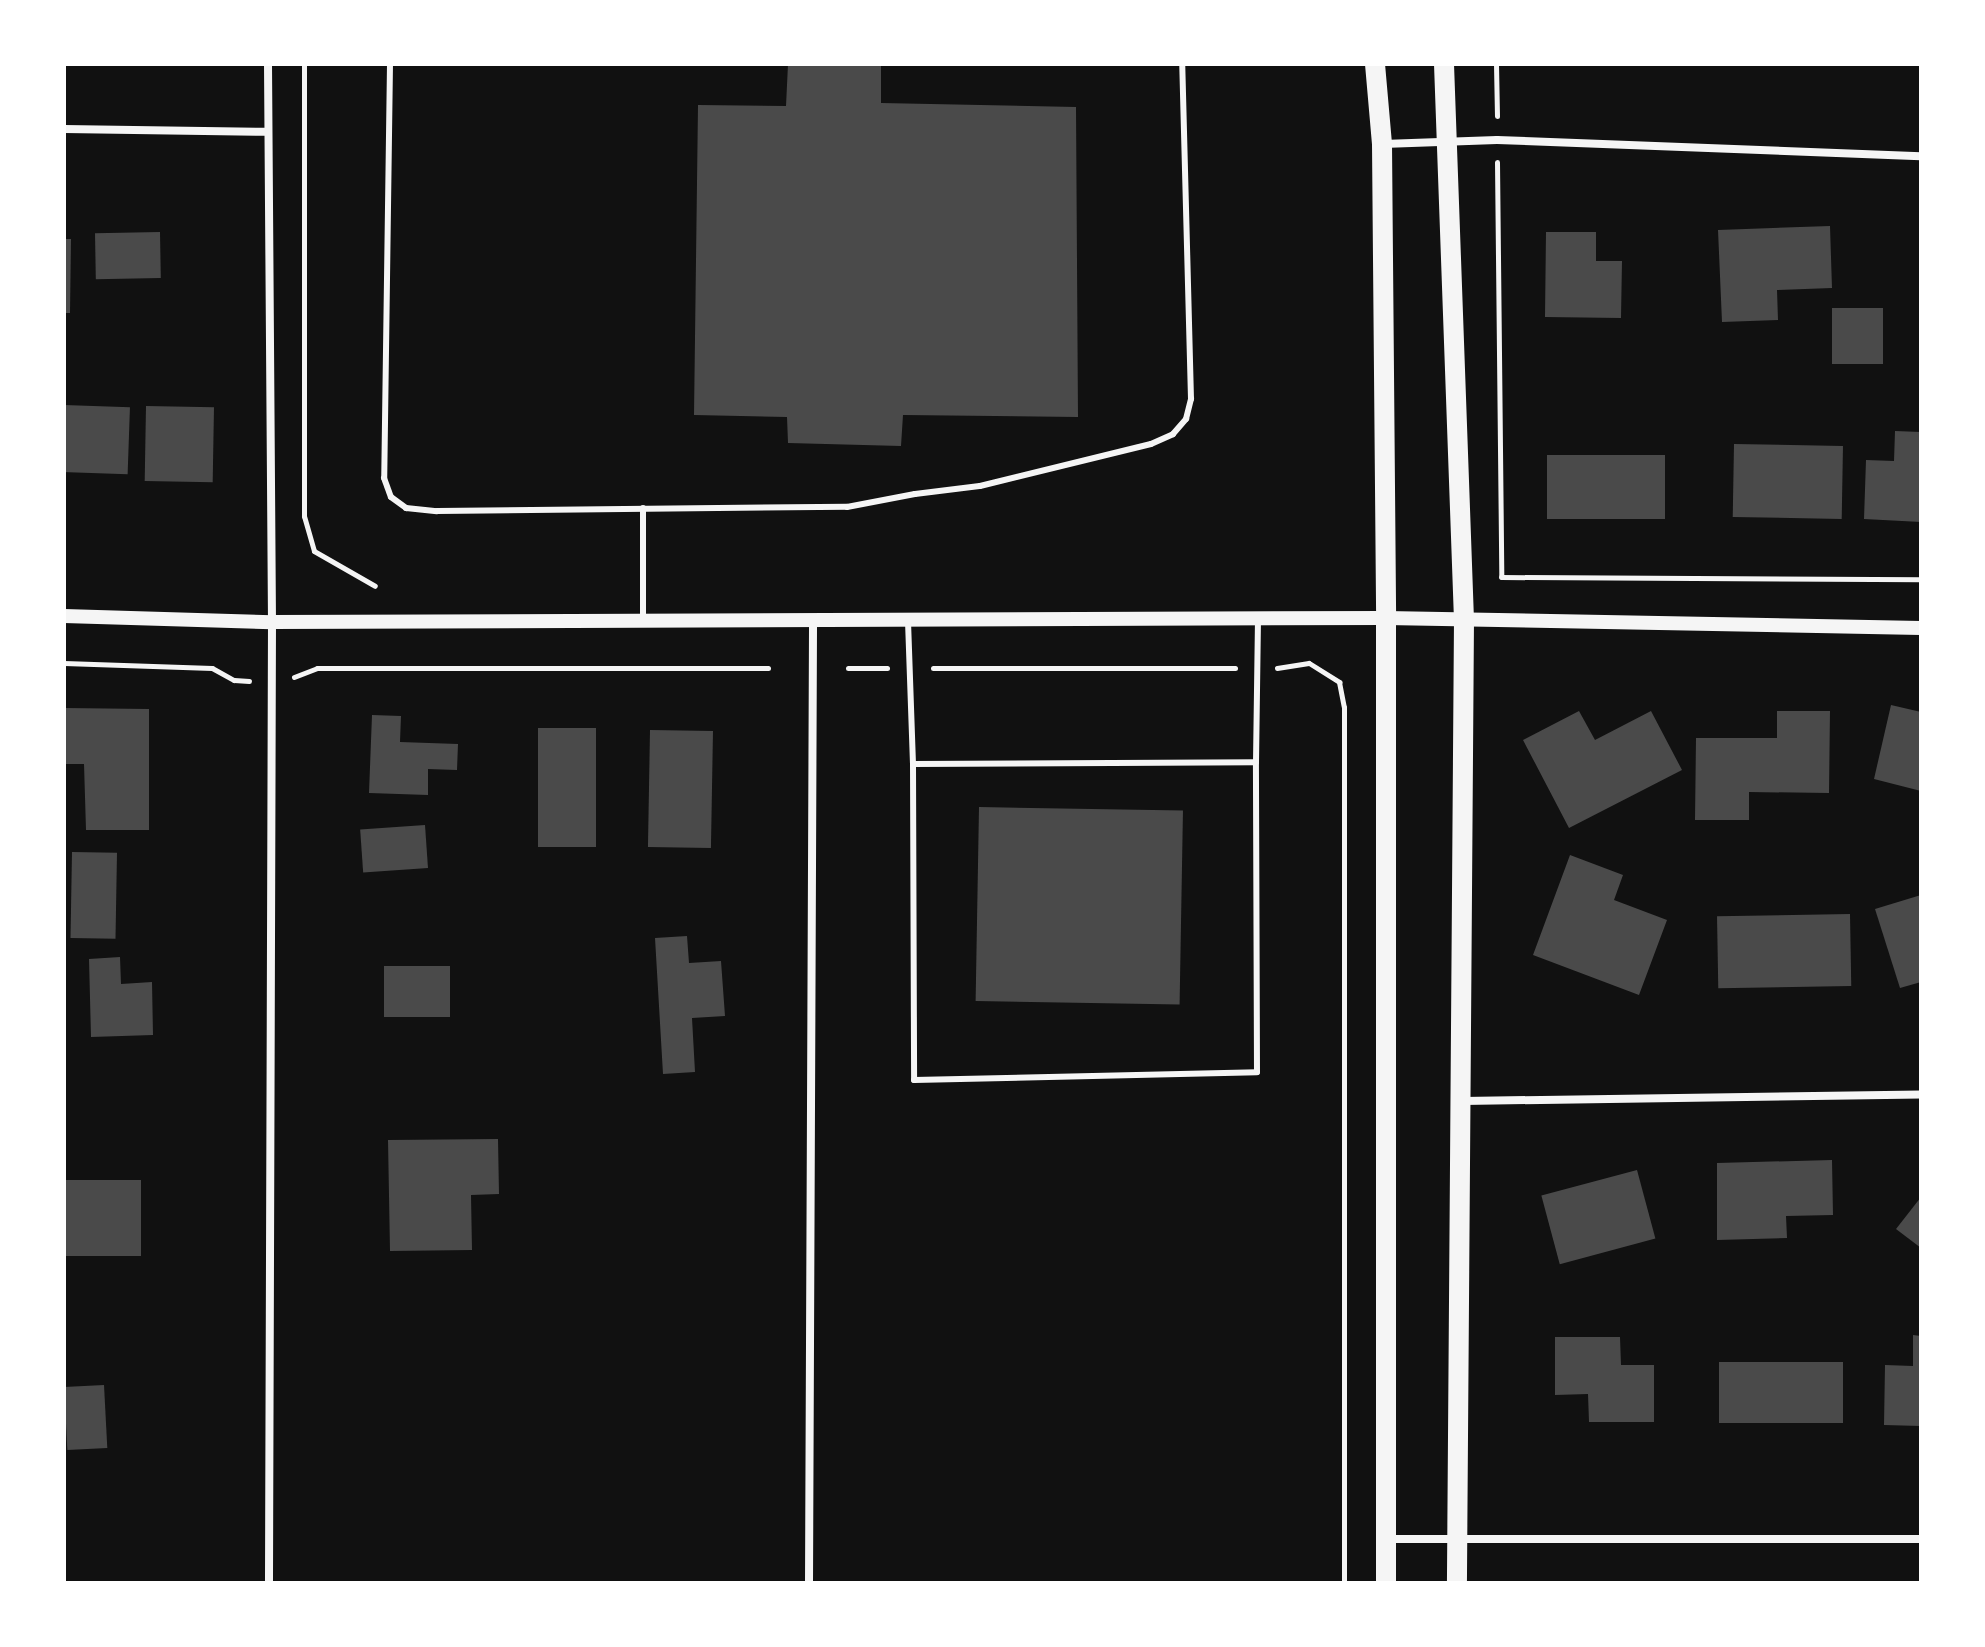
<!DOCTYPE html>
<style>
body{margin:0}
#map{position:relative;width:1985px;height:1647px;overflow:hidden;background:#111;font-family:"Fira Sans",sans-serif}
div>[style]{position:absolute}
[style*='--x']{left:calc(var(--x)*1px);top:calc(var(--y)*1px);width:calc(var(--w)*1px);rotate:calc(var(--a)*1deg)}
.building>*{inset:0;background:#4a4a4a;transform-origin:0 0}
.path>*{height:5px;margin:-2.5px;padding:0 2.5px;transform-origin:2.5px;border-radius:2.5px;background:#f5f5f5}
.service>*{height:6px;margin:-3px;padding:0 3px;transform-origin:3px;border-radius:3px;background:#f5f5f5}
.minor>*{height:8px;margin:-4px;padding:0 4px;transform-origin:4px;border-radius:4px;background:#f5f5f5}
.tertiary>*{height:14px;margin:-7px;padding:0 7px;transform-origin:7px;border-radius:7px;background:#f5f5f5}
.primary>*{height:20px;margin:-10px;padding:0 10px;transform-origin:10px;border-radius:10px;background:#f5f5f5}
span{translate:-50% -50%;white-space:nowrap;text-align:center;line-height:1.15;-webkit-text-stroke:8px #fff;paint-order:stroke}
.frame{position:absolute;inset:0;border:66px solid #fff;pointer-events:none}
</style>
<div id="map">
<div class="building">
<div style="clip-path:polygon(788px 64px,881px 64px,881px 103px,1076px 107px,1078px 417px,903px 415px,901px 446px,788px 443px,787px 417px,694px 415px,698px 105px,786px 106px)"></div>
<div style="clip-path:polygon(1830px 226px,1832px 288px,1777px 290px,1778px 320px,1722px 322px,1718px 230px)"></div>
<div style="left:160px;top:232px;width:46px;height:65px;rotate:89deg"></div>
<div style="clip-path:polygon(1546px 232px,1596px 232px,1596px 261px,1622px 261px,1621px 318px,1545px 317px)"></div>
<div style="clip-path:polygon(64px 239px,71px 239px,70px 313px,64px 313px)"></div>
<div style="left:1883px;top:308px;width:56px;height:51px;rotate:90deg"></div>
<div style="left:64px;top:405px;width:66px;height:67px;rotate:2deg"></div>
<div style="left:146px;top:406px;width:68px;height:75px;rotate:1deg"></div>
<div style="clip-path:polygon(1895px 431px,1921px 432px,1921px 522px,1864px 519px,1866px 460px,1894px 461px)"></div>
<div style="left:1734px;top:444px;width:109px;height:73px;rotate:1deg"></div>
<div style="left:1547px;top:455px;width:118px;height:64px"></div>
<div style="clip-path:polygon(1891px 705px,1921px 712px,1921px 791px,1874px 779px)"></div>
<div style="clip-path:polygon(64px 708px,149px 709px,149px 830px,86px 830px,84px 764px,64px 764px)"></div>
<div style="clip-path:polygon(1579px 711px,1595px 740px,1651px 711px,1682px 770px,1569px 828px,1523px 740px)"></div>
<div style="clip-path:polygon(1777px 711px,1830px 711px,1829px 793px,1749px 792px,1749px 820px,1695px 820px,1696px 738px,1777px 738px)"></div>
<div style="clip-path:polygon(372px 715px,401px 716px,400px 742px,458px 744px,457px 770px,428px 769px,428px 795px,369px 793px)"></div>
<div style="left:538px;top:728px;width:58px;height:119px"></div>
<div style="left:650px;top:730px;width:63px;height:117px;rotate:1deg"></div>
<div style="left:979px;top:807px;width:204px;height:194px;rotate:1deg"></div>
<div style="left:425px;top:825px;width:43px;height:65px;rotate:86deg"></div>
<div style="left:72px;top:852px;width:45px;height:86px;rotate:1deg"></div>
<div style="clip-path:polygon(1570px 855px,1623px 875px,1614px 900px,1667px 920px,1639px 995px,1533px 955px)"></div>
<div style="clip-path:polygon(1921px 895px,1921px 982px,1900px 988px,1875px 909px)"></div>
<div style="left:1850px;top:914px;width:72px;height:133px;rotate:89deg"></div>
<div style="clip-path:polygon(687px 936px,689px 963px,721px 961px,725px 1016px,692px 1018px,695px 1072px,663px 1074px,655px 938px)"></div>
<div style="clip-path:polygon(120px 957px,121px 984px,152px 982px,153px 1035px,91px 1037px,89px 959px)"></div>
<div style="left:450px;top:966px;width:51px;height:66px;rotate:90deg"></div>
<div style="clip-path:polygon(498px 1139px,499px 1194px,471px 1195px,472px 1250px,390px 1251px,388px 1140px)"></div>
<div style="clip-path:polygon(1832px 1160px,1833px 1215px,1786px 1216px,1787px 1238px,1717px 1240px,1717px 1163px)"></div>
<div style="left:1637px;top:1170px;width:71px;height:99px;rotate:75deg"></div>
<div style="left:141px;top:1180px;width:76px;height:75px;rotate:90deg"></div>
<div style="clip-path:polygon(1921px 1197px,1921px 1248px,1896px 1229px)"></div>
<div style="clip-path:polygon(1913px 1335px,1921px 1336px,1921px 1426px,1884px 1425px,1885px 1365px,1913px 1366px)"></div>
<div style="clip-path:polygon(1555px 1337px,1620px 1337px,1621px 1365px,1654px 1365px,1654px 1422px,1589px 1422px,1588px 1394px,1555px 1395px)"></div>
<div style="left:1719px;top:1362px;width:124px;height:61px"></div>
<div style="left:104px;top:1385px;width:63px;height:40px;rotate:87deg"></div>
</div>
<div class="path">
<div style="--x:304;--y:64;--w:452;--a:90"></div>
<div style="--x:304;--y:516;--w:36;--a:74"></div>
<div style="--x:314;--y:551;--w:70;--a:29.8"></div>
<div style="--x:1496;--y:64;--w:52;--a:88.9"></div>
<div style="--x:1497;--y:162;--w:415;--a:89.4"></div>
<div style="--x:1501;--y:577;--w:420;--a:0.3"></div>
<div style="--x:64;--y:663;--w:148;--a:1.9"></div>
<div style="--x:212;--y:668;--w:25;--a:29"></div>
<div style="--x:234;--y:680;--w:15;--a:4"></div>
<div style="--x:848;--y:668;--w:39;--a:0"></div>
<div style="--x:933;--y:668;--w:302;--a:0"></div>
<div style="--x:1277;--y:668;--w:32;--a:-9"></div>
<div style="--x:1309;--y:663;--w:36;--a:32"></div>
<div style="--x:1339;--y:682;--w:25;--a:79"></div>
<div style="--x:1344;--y:707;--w:876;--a:90"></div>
<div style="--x:294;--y:677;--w:25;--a:-21"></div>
<div style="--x:317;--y:668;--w:451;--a:0"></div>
</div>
<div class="service">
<div style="--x:390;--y:64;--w:414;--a:90.8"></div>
<div style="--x:384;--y:478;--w:20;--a:70"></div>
<div style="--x:391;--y:497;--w:19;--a:36"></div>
<div style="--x:406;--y:508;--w:31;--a:6"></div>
<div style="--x:437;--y:511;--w:410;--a:-0.6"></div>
<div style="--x:847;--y:507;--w:69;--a:-10.8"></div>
<div style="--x:915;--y:494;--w:65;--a:-7"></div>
<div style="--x:980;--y:486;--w:176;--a:-13.8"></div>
<div style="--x:1151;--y:444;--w:24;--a:-24"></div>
<div style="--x:1173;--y:434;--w:20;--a:-49"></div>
<div style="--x:1186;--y:419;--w:21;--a:-76"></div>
<div style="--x:1191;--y:399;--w:335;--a:-91.5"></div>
<div style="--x:643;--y:508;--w:111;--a:90"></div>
<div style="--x:908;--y:621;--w:143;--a:88"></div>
<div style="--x:913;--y:764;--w:343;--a:-0.3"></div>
<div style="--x:1256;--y:762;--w:143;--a:-89.2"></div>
<div style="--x:913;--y:764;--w:316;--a:89.8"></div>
<div style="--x:914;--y:1080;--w:343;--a:-1.3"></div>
<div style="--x:1257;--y:1072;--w:310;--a:-90.2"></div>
</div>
<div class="minor">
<div style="--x:268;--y:64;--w:558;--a:89.59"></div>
<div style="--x:272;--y:622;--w:961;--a:90.18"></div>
<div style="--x:64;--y:129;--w:204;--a:0.8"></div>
<div style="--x:1383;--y:144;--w:114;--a:-2"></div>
<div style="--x:1497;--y:140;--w:424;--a:2.2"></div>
<div style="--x:1463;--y:1101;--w:458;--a:-0.8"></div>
<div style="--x:1387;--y:1539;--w:534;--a:0"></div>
<div style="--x:809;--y:1583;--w:963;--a:-89.76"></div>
</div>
<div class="tertiary">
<div style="--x:64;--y:616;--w:208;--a:1.7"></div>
<div style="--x:272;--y:622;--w:1114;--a:-0.21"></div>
<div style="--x:1386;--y:618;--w:535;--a:1.07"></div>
</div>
<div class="primary">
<div style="--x:1375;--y:64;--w:80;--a:85"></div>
<div style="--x:1382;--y:144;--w:474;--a:89.5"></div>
<div style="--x:1386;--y:618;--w:965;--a:90"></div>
<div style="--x:1444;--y:64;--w:555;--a:87.94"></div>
<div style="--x:1464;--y:619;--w:964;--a:90.42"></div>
</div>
<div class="frame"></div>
</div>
